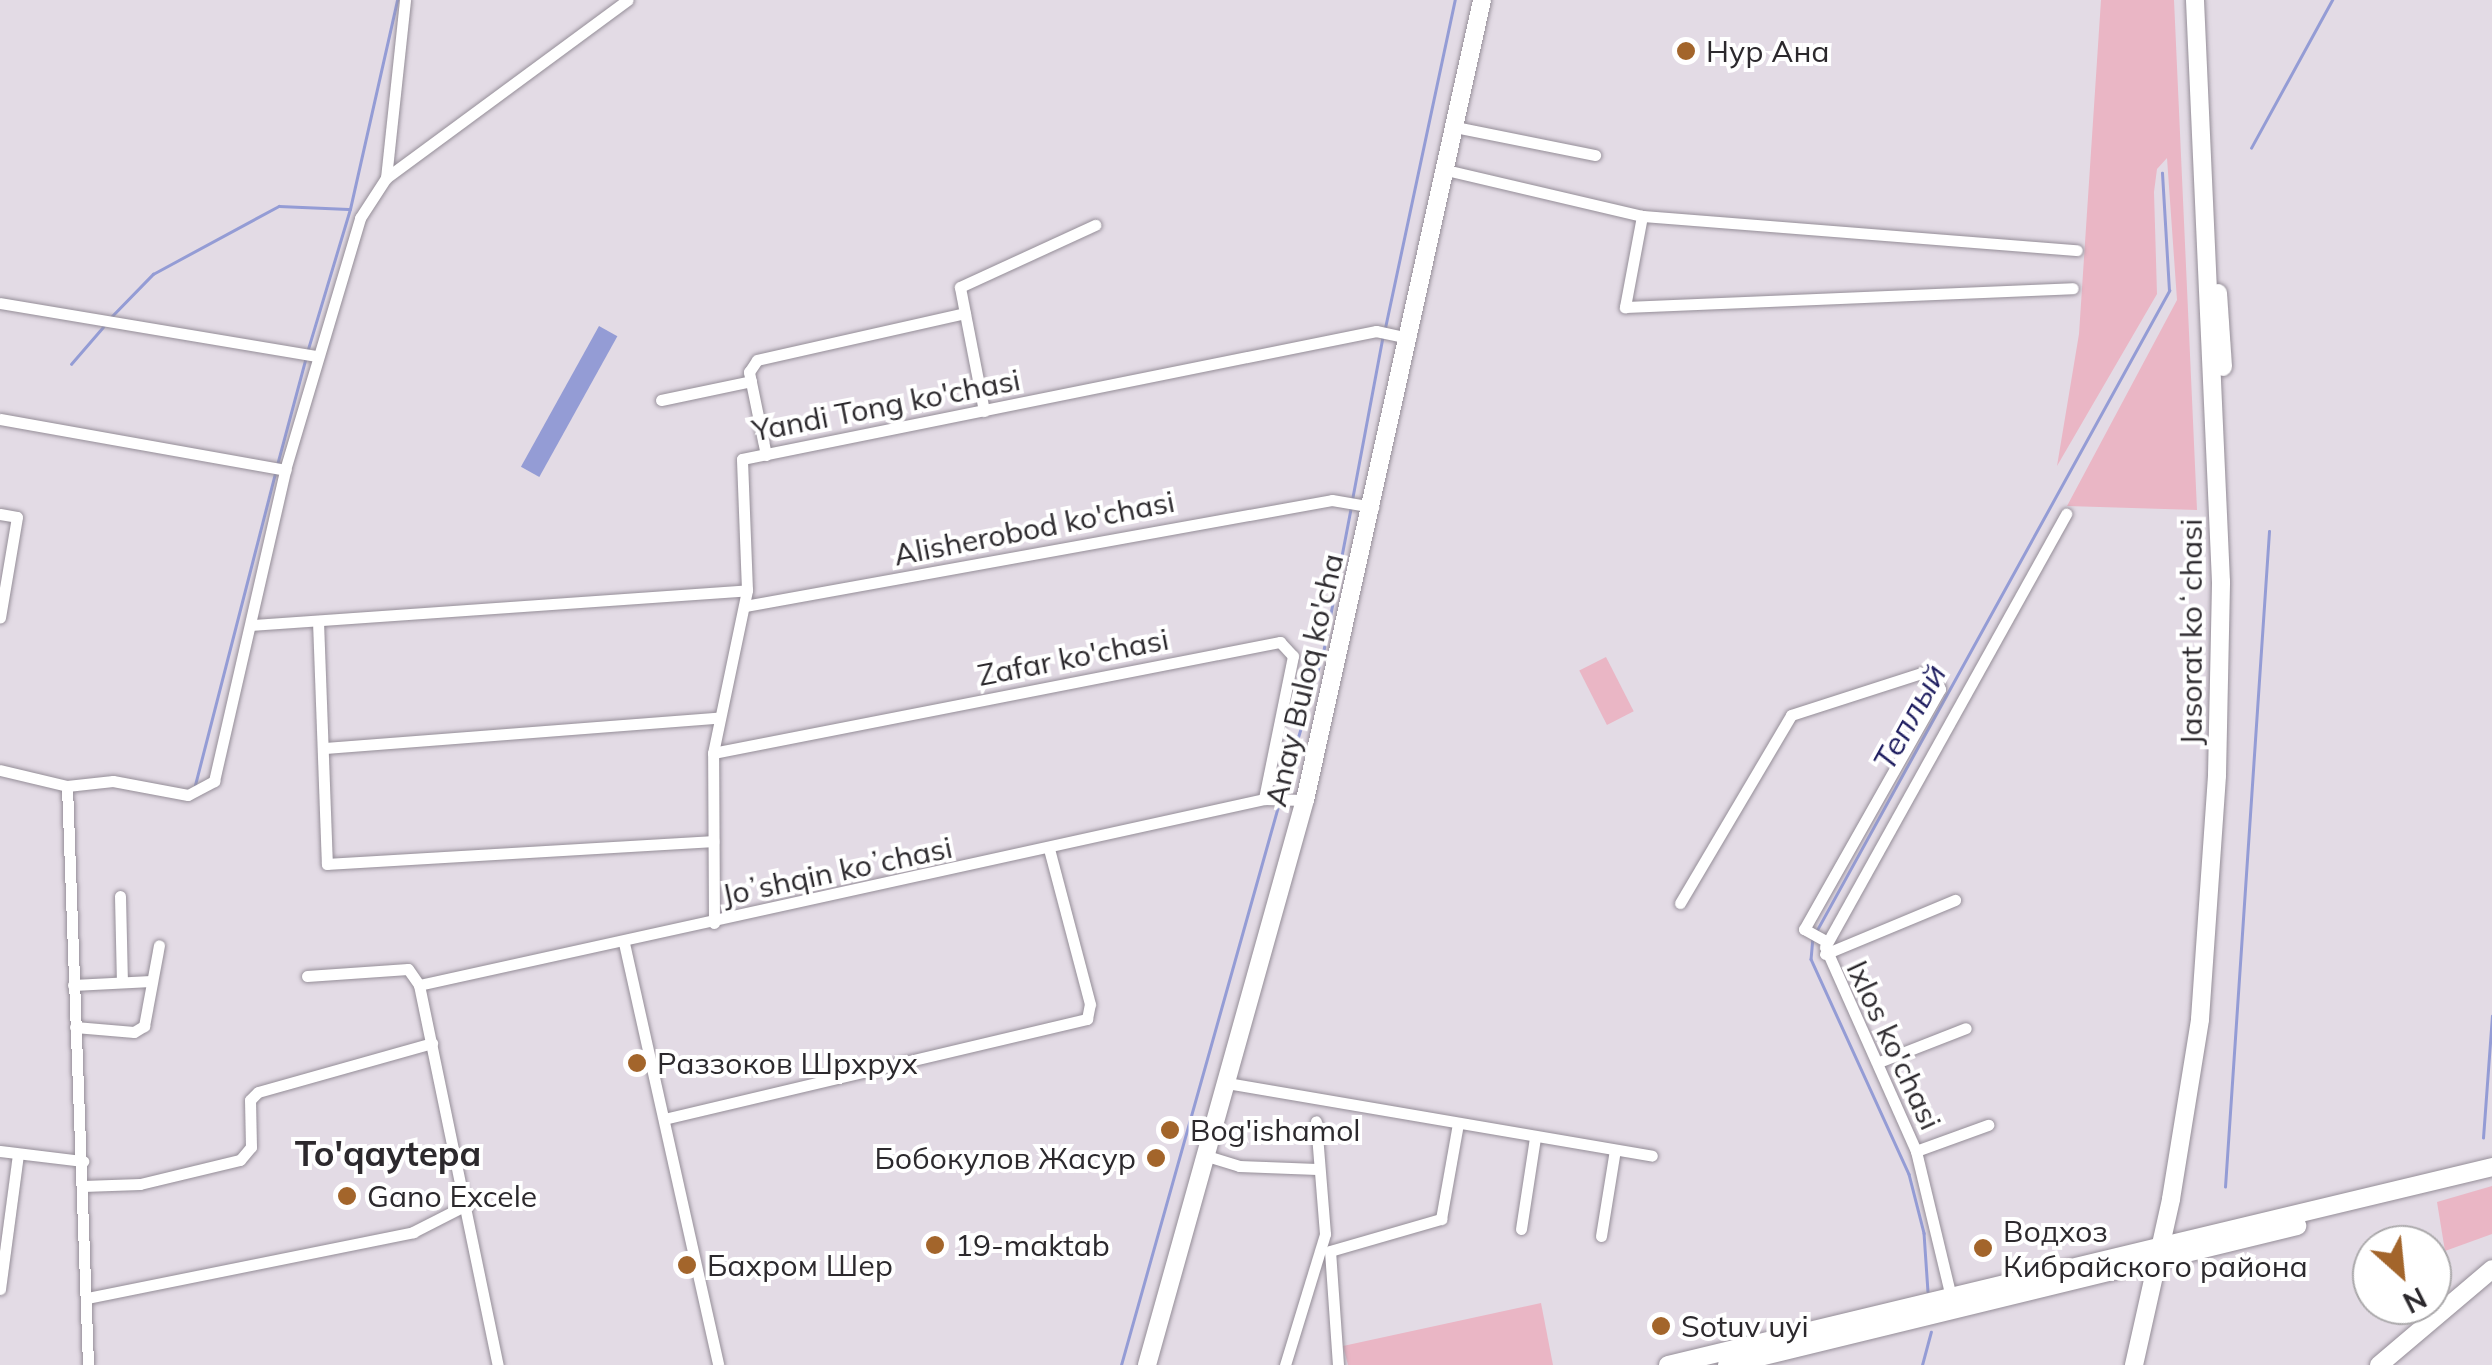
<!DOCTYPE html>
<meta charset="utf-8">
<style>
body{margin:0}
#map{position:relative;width:2492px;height:1365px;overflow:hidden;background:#e3dbe5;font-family:Mulish,sans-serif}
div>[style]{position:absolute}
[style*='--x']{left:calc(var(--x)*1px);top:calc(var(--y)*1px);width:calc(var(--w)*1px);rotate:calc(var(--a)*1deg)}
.green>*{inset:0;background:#eab6c5;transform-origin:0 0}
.water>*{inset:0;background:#949cd5;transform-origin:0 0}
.stream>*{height:2.5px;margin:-1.25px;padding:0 1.25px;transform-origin:1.25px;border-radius:1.25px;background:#949cd5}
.roads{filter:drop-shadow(0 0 2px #958e98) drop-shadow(0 0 2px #958e98)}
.street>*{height:11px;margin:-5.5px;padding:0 5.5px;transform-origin:5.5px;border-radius:5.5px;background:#fff}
.secondary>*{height:18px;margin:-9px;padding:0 9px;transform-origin:9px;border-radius:9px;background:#fff}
.dots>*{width:28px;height:28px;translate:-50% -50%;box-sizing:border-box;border:5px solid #fff;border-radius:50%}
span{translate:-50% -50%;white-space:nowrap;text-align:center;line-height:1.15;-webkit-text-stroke:8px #fff;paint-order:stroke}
.poi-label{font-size:30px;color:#2c292d}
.left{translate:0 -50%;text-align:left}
.right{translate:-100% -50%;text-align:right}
.street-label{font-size:30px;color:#2c292d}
.water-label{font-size:32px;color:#201f61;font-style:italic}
.quarter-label{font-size:35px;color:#2c292d;font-weight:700}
.north{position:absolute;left:2352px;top:1225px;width:100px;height:100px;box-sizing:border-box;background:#fff;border:2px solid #aba9ab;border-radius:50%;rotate:153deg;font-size:28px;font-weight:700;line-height:40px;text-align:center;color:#2c292d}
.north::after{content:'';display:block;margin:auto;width:35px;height:45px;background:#a3652b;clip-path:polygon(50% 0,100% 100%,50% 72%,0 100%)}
</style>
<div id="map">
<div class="green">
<div style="clip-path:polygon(2101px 0,2174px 0,2197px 510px,2067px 506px,2177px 300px,2167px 158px,2157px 169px,2154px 192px,2157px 294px,2057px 466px,2079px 334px)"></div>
<div style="left:1606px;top:657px;width:61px;height:30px;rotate:63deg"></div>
<div style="clip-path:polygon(2492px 1186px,2492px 1234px,2445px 1251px,2437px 1202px)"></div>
<div style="clip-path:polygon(1541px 1303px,1553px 1365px,1348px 1365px,1343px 1346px)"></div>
</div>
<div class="water">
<div style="left:599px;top:326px;width:21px;height:161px;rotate:29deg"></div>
</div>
<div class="stream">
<div style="--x:2251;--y:148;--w:169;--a:-61.3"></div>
<div style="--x:111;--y:317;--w:60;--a:-45.7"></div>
<div style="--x:153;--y:274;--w:143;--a:-28.4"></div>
<div style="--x:279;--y:206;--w:69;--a:2.5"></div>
<div style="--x:1385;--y:328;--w:335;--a:-78"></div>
<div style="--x:308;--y:349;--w:146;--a:-73.3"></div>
<div style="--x:350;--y:209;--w:214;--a:-77.3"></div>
<div style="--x:71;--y:364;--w:49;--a:-49.1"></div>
<div style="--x:277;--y:465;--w:112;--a:-75"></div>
<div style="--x:1352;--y:500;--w:168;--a:-79.4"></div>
<div style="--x:195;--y:785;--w:322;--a:-75.6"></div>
<div style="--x:1281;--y:796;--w:154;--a:-73.8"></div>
<div style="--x:1324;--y:648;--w:144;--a:-79.2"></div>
<div style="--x:1817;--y:930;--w:730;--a:-61.15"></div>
<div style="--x:2169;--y:291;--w:118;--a:-93.4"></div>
<div style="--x:1813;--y:937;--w:22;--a:95"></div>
<div style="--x:1811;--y:959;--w:236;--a:65.5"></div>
<div style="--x:1909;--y:1174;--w:61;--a:75.7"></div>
<div style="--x:1924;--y:1233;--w:58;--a:86.1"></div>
<div style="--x:2483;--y:1138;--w:122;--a:-85.8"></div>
<div style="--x:2225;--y:1187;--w:657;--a:-86.16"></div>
<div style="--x:1121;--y:1365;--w:584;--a:-74.3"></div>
<div style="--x:1922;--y:1365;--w:34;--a:-75"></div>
</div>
<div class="roads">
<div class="street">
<div style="--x:1455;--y:127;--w:143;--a:11.3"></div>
<div style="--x:1446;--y:170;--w:201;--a:13.2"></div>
<div style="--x:1642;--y:216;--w:436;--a:4.5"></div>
<div style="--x:386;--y:178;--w:179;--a:-83.9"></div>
<div style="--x:1642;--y:216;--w:93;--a:100.6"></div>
<div style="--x:1625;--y:307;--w:448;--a:-2.4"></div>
<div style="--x:0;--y:303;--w:322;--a:9.5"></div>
<div style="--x:661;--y:400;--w:92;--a:-11.9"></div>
<div style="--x:984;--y:411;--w:126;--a:-101"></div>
<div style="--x:960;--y:287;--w:149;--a:-24.7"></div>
<div style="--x:0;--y:419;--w:290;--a:10.1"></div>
<div style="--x:766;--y:455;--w:85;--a:-101.6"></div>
<div style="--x:749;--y:372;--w:14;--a:-56"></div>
<div style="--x:757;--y:360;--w:213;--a:-12.7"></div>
<div style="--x:0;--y:514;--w:17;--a:10"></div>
<div style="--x:17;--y:517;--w:102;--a:99.6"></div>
<div style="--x:745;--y:606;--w:596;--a:-10.24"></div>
<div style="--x:1332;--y:500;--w:42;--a:9.7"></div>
<div style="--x:318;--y:621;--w:243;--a:87.9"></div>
<div style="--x:327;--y:864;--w:387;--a:-3.4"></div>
<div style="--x:252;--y:625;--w:496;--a:-4"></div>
<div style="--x:324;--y:748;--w:395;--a:-4.4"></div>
<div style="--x:713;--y:753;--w:578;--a:-11.08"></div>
<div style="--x:1280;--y:642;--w:19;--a:47"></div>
<div style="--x:1293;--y:656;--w:146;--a:101.5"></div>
<div style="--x:0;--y:770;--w:69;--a:13.4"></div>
<div style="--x:67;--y:786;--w:579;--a:87.92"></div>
<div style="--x:67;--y:786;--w:46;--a:-6.2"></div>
<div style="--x:113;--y:781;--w:76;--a:10.6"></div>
<div style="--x:188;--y:795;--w:30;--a:-28"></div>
<div style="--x:214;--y:781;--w:319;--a:-77.1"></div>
<div style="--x:285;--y:470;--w:263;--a:-73.4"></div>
<div style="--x:360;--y:218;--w:48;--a:-57"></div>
<div style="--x:386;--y:178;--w:300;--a:-36.4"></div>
<div style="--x:120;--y:896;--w:86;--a:88.7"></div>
<div style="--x:1680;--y:903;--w:218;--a:-59.4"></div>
<div style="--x:1791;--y:715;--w:137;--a:-17.9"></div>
<div style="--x:1921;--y:673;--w:16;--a:22"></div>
<div style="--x:1936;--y:679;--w:11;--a:68"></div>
<div style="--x:1940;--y:689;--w:276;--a:119.5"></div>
<div style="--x:1804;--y:929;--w:25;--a:29"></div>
<div style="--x:714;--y:923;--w:170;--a:-90.3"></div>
<div style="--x:713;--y:753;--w:167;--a:-78.2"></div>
<div style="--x:747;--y:590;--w:131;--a:-92.2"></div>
<div style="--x:742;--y:459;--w:647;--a:-11.41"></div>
<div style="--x:1376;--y:331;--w:35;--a:12"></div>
<div style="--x:624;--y:943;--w:432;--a:77.4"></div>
<div style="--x:1825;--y:954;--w:141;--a:-22.6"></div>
<div style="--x:307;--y:976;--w:101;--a:-4"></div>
<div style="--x:408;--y:969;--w:19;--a:55"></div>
<div style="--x:419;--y:985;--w:388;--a:78.3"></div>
<div style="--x:73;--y:985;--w:78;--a:-2.9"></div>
<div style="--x:419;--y:985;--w:865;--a:-12.41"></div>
<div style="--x:1264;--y:799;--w:41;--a:1.4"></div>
<div style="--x:75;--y:1027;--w:59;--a:4.8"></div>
<div style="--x:134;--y:1032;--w:12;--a:-31"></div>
<div style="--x:144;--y:1026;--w:82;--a:-79.5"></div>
<div style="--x:1879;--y:1062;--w:93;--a:-21.3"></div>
<div style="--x:1227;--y:1083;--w:431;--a:9.7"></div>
<div style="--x:664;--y:1119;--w:435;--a:-13.3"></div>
<div style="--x:1087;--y:1019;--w:15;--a:-79"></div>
<div style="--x:1090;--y:1004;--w:160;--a:-104.8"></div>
<div style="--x:0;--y:1151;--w:84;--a:6.9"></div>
<div style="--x:1916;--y:1151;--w:77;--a:-19.9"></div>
<div style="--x:1207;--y:1156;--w:34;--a:17"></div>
<div style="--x:1239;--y:1166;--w:78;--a:2.2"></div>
<div style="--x:83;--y:1186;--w:57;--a:-2"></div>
<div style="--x:140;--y:1184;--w:103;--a:-13.5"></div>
<div style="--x:240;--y:1160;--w:17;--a:-50"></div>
<div style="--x:251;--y:1147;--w:47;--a:-91.2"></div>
<div style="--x:250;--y:1100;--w:11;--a:-45"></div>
<div style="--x:258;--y:1092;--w:181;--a:-15.7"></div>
<div style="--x:1521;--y:1229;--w:93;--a:-81.3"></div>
<div style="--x:1601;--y:1236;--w:87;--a:-80.8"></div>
<div style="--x:0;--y:1289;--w:136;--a:-82.4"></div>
<div style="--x:1951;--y:1297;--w:150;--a:-103.5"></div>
<div style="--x:1916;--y:1151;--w:223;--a:-114"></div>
<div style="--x:1825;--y:947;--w:496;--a:-60.9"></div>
<div style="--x:87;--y:1298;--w:333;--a:-11.4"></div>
<div style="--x:413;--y:1232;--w:62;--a:-27"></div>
<div style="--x:1285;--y:1365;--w:137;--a:-73"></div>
<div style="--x:1325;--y:1234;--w:113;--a:-94.6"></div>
<div style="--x:1338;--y:1365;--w:114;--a:-94"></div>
<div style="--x:1330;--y:1251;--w:116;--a:-16.1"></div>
<div style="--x:1441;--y:1219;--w:97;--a:-79.9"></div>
</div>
<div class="secondary">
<div style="--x:2218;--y:293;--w:74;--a:86.1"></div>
<div style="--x:1147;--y:1365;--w:587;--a:-74.38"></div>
<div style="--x:1305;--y:800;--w:819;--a:-77.52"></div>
<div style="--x:1668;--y:1365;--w:847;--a:-13.51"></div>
<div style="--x:1727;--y:1365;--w:587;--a:-13.7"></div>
<div style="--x:2134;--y:1365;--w:170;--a:-77.4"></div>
<div style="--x:2171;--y:1199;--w:182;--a:-80.8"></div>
<div style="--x:2200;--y:1019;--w:245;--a:-86"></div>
<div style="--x:2217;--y:775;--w:193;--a:-88.8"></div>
<div style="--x:2221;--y:582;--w:583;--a:-92.56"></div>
<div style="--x:2379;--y:1365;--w:148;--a:-40.3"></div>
</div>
</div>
<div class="dots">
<div style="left:1686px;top:51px;background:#a3652b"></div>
<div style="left:637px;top:1063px;background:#a3652b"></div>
<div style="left:1170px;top:1130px;background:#a3652b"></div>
<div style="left:1156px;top:1158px;background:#a3652b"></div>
<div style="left:347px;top:1196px;background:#a3652b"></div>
<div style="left:935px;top:1245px;background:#a3652b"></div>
<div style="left:1983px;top:1248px;background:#a3652b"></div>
<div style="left:687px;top:1265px;background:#a3652b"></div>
<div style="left:1661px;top:1326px;background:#a3652b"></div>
</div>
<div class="poi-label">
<span class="left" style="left:1706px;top:51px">Нур Ана</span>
<span class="left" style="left:657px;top:1063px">Раззоков Шрхрух</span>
<span class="left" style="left:1190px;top:1130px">Bog'ishamol</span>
<span class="right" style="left:1136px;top:1158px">Бобокулов Жасур</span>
<span class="left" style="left:367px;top:1196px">Gano Excele</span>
<span class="left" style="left:2003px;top:1248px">Водхоз<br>Кибрайского района</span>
<span class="left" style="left:955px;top:1245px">19-maktab</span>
<span class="left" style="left:707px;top:1265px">Бахром Шер</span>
<span class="left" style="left:1681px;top:1326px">Sotuv uyi</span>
</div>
<div class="street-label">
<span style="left:886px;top:405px;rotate:-11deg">Yandi Tong ko'chasi</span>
<span style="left:1034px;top:528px;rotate:-11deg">Alisherobod ko'chasi</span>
<span style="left:2191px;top:632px;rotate:-90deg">Jasorat koʻchasi</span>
<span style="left:1073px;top:657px;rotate:-11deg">Zafar ko'chasi</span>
<span style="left:1304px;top:680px;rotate:-77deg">Anay Buloq ko'cha</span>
<span style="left:837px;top:871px;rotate:-12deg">Joʼshqin koʼchasi</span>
<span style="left:1894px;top:1045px;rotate:65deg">Ixlos ko'chasi</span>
</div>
<div class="water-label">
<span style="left:1909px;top:717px;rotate:-61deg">Теплый</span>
</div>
<div class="quarter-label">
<span style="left:388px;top:1153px">To'qaytepa</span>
</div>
<div class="north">N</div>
</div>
